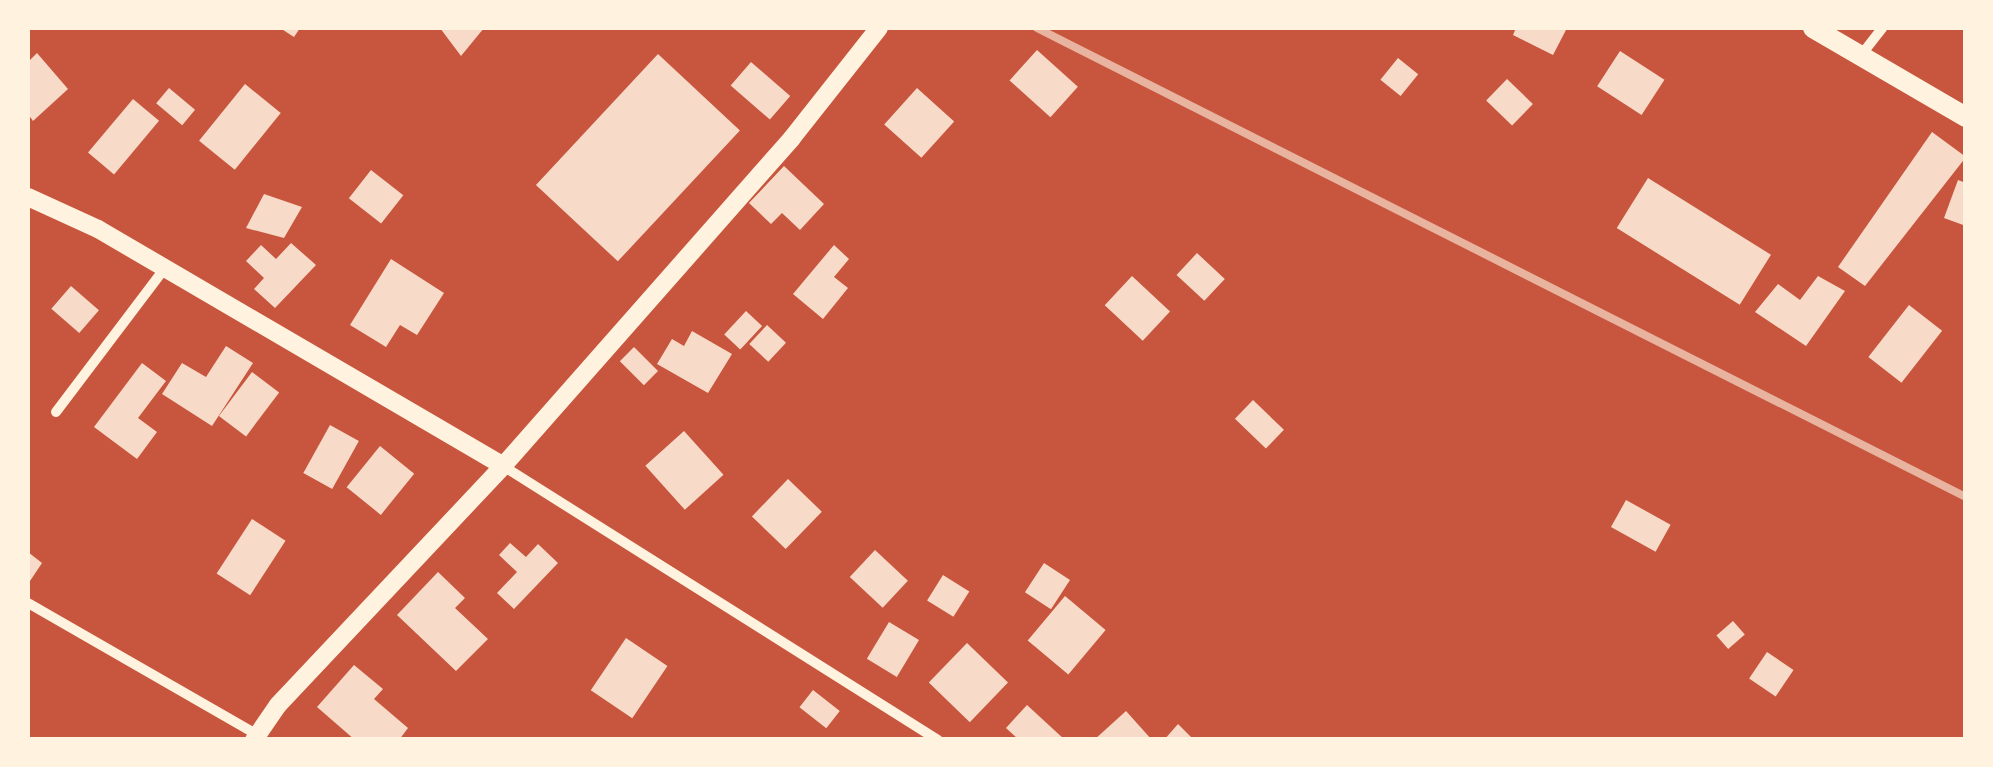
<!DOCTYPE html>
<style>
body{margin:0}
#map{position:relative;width:1993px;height:767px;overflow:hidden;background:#c8553d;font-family:"Archivo Narrow",sans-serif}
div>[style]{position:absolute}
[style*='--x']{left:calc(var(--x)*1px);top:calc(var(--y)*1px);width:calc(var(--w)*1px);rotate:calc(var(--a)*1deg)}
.building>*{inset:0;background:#f7dbc8;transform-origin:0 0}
.minor>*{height:10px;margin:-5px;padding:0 5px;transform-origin:5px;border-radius:5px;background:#fff3e0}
.tertiary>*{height:18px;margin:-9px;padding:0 9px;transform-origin:9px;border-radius:9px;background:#fff3e0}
.secondary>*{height:20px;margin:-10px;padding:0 10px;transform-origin:10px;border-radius:10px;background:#fff3e0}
.rail>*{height:8px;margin:-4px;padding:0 4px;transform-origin:4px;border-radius:4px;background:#e9b49f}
span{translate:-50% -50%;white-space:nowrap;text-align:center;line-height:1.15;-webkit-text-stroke:9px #fff3e0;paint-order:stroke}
.frame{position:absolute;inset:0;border:30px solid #fff3e0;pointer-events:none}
</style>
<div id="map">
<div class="building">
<div style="clip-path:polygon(280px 28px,300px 28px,294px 37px)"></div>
<div style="clip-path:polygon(440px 28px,484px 28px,461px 56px)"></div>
<div style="clip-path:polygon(1516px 28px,1567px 28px,1553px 55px,1513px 35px)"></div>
<div style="left:1037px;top:50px;width:55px;height:41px;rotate:42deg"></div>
<div style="left:1620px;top:51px;width:53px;height:42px;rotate:33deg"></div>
<div style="clip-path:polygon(37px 53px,68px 89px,33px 121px,28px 114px,28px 62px)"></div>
<div style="left:658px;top:54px;width:112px;height:179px;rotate:43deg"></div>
<div style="left:1398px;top:58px;width:26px;height:28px;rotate:39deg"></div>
<div style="left:751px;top:62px;width:52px;height:31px;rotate:41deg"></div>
<div style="left:1507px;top:79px;width:36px;height:30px;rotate:44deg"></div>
<div style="left:245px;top:84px;width:46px;height:73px;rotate:39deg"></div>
<div style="left:169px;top:88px;width:34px;height:20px;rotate:40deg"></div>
<div style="left:917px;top:88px;width:50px;height:49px;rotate:42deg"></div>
<div style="left:133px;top:99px;width:34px;height:70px;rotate:40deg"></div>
<div style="clip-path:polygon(1932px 132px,1966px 157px,1865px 286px,1838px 267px)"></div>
<div style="clip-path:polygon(784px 166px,824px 204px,800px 230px,782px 213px,771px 224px,749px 203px)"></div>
<div style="left:371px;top:170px;width:41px;height:36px;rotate:38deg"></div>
<div style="left:1648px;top:178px;width:145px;height:59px;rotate:32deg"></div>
<div style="clip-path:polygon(1958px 180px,1966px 183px,1966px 226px,1944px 218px)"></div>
<div style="clip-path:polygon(264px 194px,302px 207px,284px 238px,246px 228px)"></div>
<div style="clip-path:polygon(291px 243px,316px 265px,275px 308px,254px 289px,264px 278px,246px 261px,261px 245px,276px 259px)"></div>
<div style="clip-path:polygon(834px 245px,849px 259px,834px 277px,848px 288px,823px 319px,793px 294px)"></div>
<div style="left:1197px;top:253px;width:38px;height:30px;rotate:43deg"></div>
<div style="clip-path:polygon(391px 259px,444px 293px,417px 335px,400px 325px,386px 347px,350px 325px)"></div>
<div style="left:1132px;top:276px;width:52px;height:40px;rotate:43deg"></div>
<div style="clip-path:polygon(1818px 276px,1845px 291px,1806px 346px,1755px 312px,1778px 284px,1800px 300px)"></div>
<div style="left:71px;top:286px;width:37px;height:30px;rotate:41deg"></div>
<div style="left:1909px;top:305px;width:42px;height:66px;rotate:38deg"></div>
<div style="left:746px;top:311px;width:22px;height:32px;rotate:43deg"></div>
<div style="left:767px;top:325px;width:26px;height:26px;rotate:43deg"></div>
<div style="clip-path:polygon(692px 331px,732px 354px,708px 393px,657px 364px,672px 339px,684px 346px)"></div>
<div style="clip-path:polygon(226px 346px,253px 363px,212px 426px,162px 394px,182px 363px,206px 377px)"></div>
<div style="left:634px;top:347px;width:34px;height:20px;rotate:45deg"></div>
<div style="clip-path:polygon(142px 363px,166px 381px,138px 418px,157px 432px,137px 459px,94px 427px)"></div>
<div style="left:252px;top:372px;width:34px;height:55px;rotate:37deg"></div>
<div style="left:1253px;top:400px;width:43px;height:26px;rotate:44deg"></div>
<div style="left:330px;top:425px;width:33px;height:55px;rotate:29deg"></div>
<div style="left:684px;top:431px;width:59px;height:52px;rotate:48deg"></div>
<div style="left:380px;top:446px;width:44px;height:53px;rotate:39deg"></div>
<div style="left:788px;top:479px;width:47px;height:52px;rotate:44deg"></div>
<div style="left:1626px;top:500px;width:51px;height:31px;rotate:29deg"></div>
<div style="left:252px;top:519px;width:40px;height:65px;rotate:33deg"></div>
<div style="clip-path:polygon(510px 543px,526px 557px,538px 544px,558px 563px,514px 609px,497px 593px,517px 572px,499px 555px)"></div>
<div style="left:875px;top:550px;width:45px;height:37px;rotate:43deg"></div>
<div style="clip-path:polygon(28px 552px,42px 563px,28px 584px)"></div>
<div style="left:1044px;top:563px;width:31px;height:35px;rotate:33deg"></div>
<div style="clip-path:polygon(438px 572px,465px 598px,455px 608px,488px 639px,456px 671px,397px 615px)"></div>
<div style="left:943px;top:575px;width:31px;height:30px;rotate:32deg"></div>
<div style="left:1065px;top:596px;width:53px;height:58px;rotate:40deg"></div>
<div style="left:1733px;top:621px;width:18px;height:22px;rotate:49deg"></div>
<div style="left:889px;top:622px;width:35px;height:43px;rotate:31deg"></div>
<div style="left:626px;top:638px;width:50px;height:63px;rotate:34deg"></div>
<div style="left:967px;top:643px;width:57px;height:55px;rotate:44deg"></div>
<div style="left:1767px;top:652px;width:32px;height:32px;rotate:34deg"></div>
<div style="clip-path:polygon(354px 665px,383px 689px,374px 699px,408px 728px,399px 740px,355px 740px,317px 707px)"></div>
<div style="left:813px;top:690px;width:34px;height:22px;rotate:38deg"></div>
<div style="clip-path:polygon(1027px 705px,1065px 740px,1019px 740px,1006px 728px)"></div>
<div style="clip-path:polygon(1126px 711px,1152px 740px,1094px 740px)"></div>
<div style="clip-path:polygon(1178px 724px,1194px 740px,1164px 740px)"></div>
</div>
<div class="minor">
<div style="--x:1862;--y:54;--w:33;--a:-52"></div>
<div style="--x:56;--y:412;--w:179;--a:-52.9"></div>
<div style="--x:503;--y:466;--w:514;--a:32.21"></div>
<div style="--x:28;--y:603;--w:269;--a:29.9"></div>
</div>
<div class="tertiary">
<div style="--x:28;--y:197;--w:77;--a:24.6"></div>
<div style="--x:98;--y:229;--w:469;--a:30.3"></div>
<div style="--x:254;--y:740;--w:42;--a:-55.6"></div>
<div style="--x:278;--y:705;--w:328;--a:-46.7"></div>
<div style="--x:503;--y:466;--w:437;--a:-48.6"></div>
<div style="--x:792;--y:138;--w:140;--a:-51.7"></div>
</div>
<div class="secondary">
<div style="--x:1813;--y:28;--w:177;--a:30.2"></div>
</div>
<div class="rail">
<div style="--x:1037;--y:28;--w:1041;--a:26.79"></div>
</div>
<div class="frame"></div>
</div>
